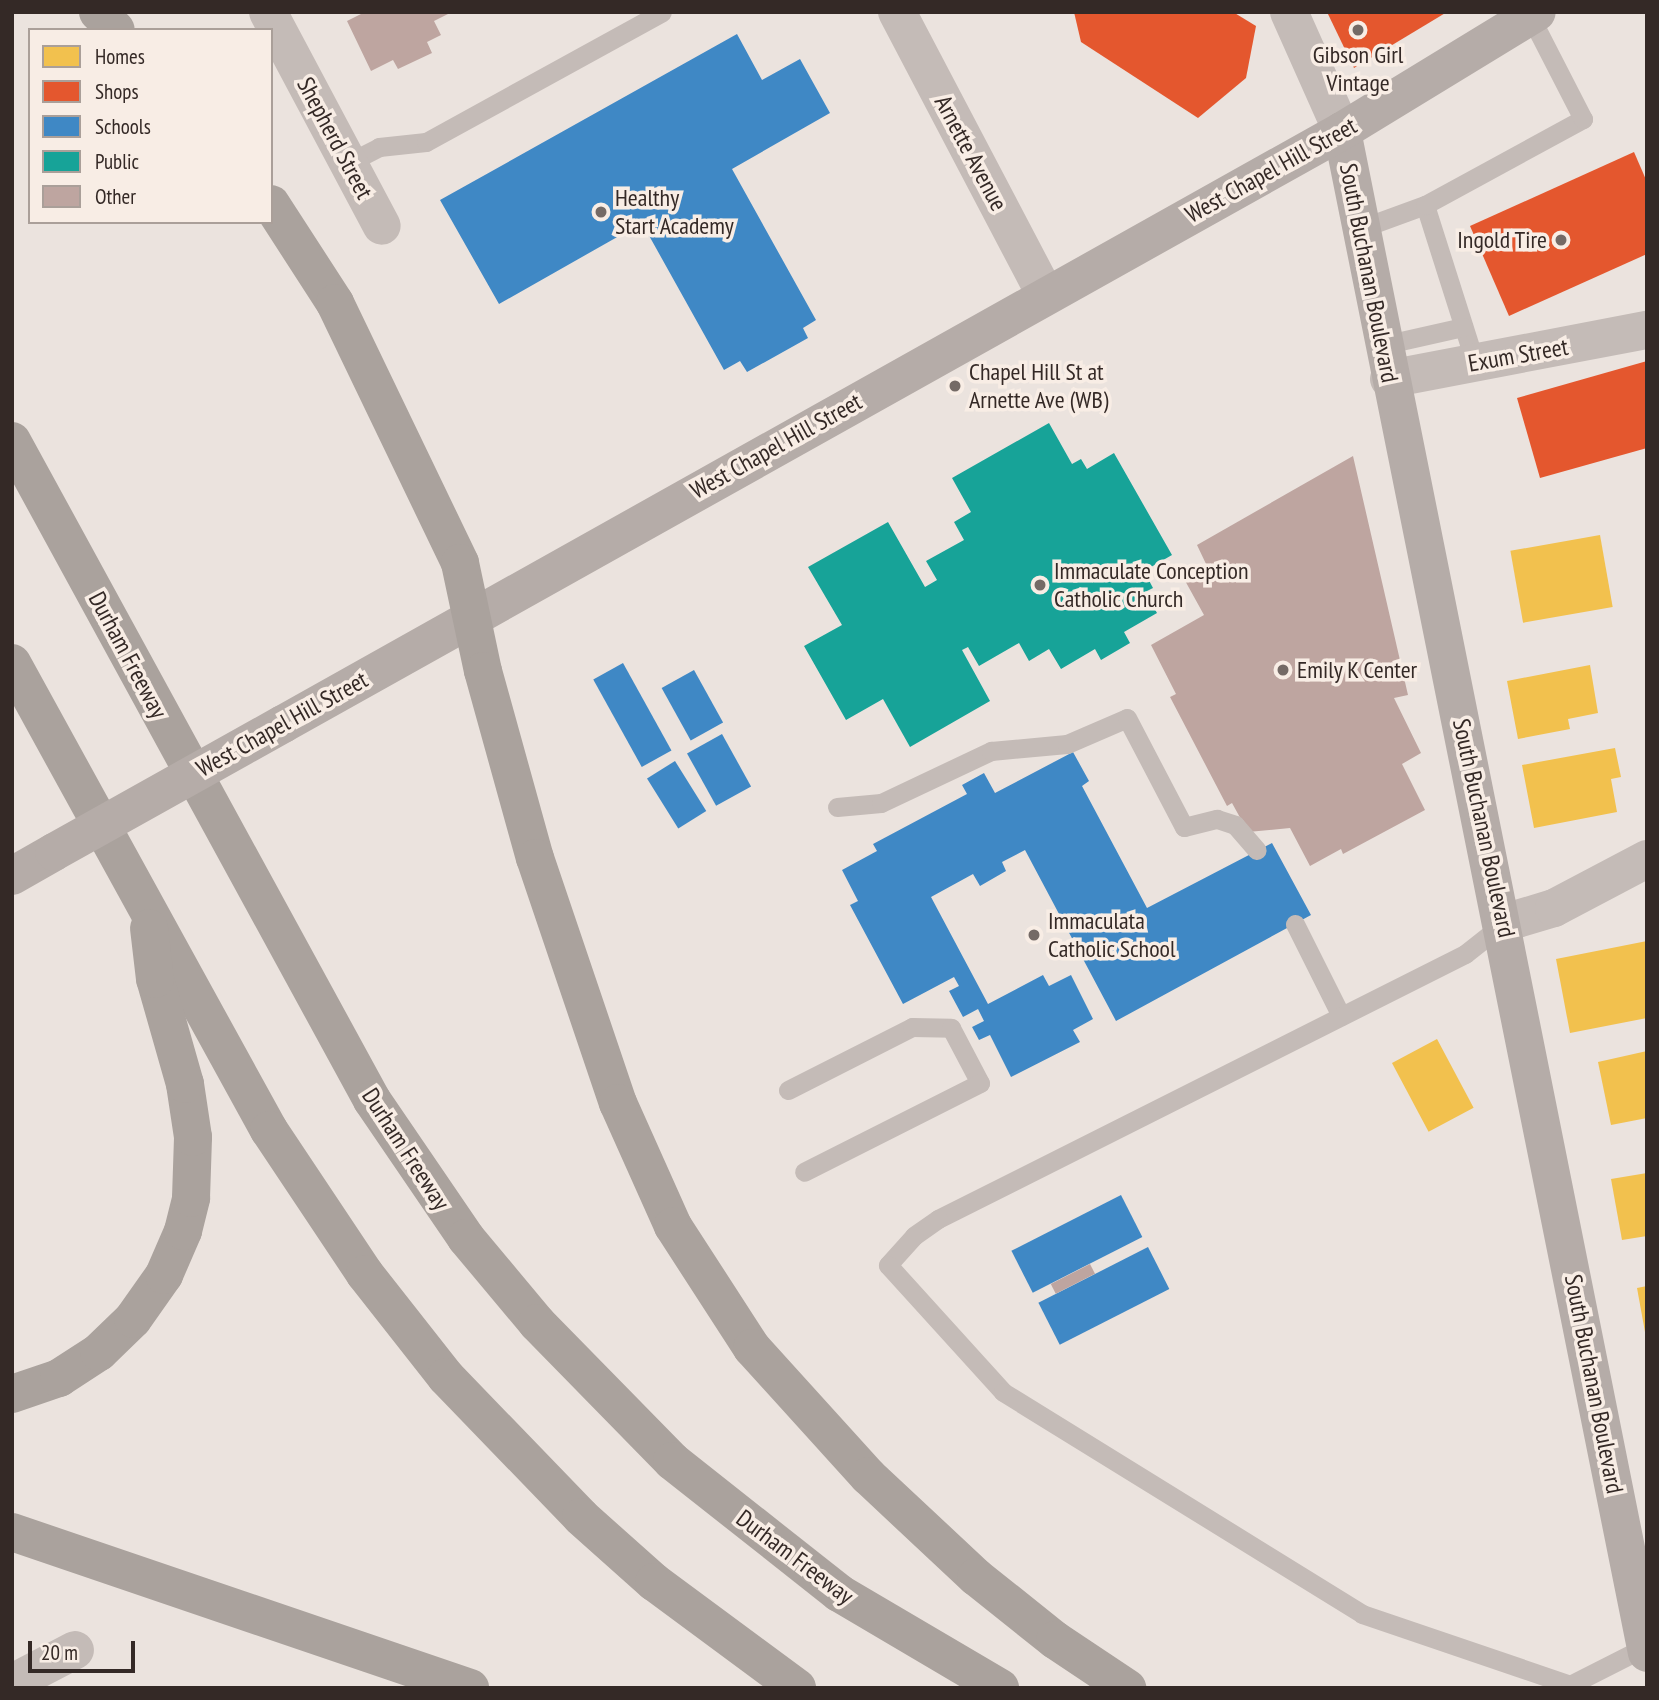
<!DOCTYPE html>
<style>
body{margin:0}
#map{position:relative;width:1659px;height:1700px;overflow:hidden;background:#ebe3de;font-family:"PT Sans Narrow",sans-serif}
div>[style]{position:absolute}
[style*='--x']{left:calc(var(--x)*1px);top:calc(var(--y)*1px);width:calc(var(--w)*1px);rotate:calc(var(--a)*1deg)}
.homes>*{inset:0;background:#f2c14e;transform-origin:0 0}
.shops>*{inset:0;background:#e4572e}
.schools>*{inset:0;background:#3f88c5;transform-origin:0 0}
.public>*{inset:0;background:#17a398}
.building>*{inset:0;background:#bea5a0;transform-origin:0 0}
.lane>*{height:19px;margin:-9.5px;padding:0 9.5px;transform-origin:9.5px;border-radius:9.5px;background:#c4bbb7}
.street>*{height:38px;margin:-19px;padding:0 19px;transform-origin:19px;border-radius:19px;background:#c4bbb7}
.secondary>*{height:38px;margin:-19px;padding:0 19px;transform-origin:19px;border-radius:19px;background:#b5aca8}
.highway>*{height:38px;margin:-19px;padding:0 19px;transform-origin:19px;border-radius:19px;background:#aaa29d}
.secondary-bridge>*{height:38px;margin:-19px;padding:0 19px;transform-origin:19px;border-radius:19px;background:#b5aca8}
.dots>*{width:19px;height:19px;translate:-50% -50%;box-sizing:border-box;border:4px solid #f8ede5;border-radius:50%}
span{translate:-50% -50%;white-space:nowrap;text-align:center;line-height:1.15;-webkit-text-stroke:7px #f8ede5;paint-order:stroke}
.poi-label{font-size:24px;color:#342926}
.left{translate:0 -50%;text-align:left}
.right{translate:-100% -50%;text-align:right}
.street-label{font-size:24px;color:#342926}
.frame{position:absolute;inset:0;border:14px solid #342926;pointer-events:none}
.legend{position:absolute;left:28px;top:28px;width:245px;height:196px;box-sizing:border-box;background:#f8ede5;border:2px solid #aa9f99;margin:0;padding:9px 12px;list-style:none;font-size:21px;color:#342926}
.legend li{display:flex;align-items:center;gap:14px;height:35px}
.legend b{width:35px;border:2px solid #aa9f99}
.scale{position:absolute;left:28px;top:1641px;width:107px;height:32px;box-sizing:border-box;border:4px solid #342926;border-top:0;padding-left:9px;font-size:21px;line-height:24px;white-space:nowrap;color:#342926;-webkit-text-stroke:5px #f8ede5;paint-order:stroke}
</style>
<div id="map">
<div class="homes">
<div style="left:1600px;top:535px;width:73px;height:91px;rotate:80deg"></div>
<div style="clip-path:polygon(1590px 665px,1598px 713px,1568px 719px,1570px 729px,1518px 739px,1507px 681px)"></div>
<div style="clip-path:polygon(1615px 748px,1621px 777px,1611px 779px,1617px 812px,1534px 828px,1522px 765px)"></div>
<div style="clip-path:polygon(1647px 941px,1647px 1018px,1570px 1033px,1556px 959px)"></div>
<div style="left:1437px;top:1039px;width:78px;height:51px;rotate:62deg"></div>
<div style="clip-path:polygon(1647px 1051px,1647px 1118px,1611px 1125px,1598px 1062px)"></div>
<div style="clip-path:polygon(1647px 1173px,1647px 1236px,1622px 1240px,1611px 1179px)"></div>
<div style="clip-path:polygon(1647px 1286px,1647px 1332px,1645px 1332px,1637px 1288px)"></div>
</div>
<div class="shops">
<div style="clip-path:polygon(1074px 12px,1233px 12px,1256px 26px,1246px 78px,1198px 118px,1081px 42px)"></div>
<div style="clip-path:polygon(1327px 12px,1447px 12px,1354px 68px)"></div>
<div style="clip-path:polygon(1634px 152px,1647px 182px,1647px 254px,1509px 316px,1470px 226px)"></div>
<div style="clip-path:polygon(1647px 361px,1647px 448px,1540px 478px,1517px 398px)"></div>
</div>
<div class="schools">
<div style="clip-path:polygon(737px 34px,762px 80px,800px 59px,830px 113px,732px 169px,816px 320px,803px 328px,808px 338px,747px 372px,740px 361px,724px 370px,642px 223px,499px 304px,440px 200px)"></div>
<div style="left:623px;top:663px;width:100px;height:34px;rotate:61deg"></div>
<div style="left:694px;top:670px;width:60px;height:37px;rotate:61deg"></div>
<div style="left:722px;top:734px;width:60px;height:40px;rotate:61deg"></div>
<div style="clip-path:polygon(1073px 752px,1089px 781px,1082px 786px,1147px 908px,1272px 843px,1311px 915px,1116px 1021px,1025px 850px,1002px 862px,1006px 871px,980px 886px,973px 874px,931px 897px,988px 1004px,1043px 975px,1049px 986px,1071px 975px,1093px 1019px,1073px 1030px,1080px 1042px,1011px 1077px,990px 1035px,979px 1040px,972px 1027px,984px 1021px,978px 1009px,963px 1017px,949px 991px,959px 986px,954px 977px,903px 1004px,850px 905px,858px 901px,842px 870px,877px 851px,873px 844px,967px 794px,962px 785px,984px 773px,995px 793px)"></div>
<div style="left:675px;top:761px;width:59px;height:33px;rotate:58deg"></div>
<div style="left:1121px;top:1195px;width:47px;height:123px;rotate:63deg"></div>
<div style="left:1148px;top:1247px;width:47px;height:123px;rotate:63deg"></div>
</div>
<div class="public">
<div style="clip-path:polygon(1049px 423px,1072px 464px,1081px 459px,1087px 469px,1114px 453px,1172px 555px,1144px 571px,1153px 588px,1145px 592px,1157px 613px,1124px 632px,1130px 643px,1101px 660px,1095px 649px,1061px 669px,1049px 649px,1029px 661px,1019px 643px,979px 666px,968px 647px,962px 650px,990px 701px,910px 747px,883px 699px,846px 720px,804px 646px,842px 625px,808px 567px,888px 522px,925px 587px,937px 580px,926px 561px,964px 540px,954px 522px,971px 512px,952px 478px)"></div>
</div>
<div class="building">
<div style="clip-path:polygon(365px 12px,452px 12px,434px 21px,441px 35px,427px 42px,432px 53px,398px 69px,393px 60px,371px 71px,347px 21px)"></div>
<div style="clip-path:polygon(1353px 456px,1408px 695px,1394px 698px,1421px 753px,1402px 764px,1425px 810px,1343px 854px,1341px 849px,1310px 866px,1290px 828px,1248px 832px,1232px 803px,1227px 806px,1170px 697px,1176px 694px,1151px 645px,1204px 615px,1183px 577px,1207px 566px,1197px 545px)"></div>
<div style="left:1090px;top:1264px;width:11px;height:44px;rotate:63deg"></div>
</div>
<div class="lane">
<div style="--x:348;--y:163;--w:35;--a:-27"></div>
<div style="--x:379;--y:147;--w:47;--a:-6.1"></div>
<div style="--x:426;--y:142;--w:269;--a:-28.8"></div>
<div style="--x:1425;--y:205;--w:166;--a:72.4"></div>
<div style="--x:1362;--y:228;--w:67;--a:-20.1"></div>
<div style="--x:1425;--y:205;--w:180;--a:-28.6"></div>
<div style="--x:1583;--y:119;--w:116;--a:-117.2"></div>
<div style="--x:1383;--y:345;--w:82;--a:-12.7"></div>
<div style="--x:837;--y:807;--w:44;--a:-5.2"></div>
<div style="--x:881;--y:803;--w:122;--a:-25.3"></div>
<div style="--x:991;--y:751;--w:76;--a:-5.3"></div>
<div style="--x:1067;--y:744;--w:65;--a:-23.4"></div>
<div style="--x:1127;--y:718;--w:123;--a:62.4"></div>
<div style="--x:1184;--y:827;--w:34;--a:-14"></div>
<div style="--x:1217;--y:819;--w:19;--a:18"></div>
<div style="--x:1235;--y:825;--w:33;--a:49"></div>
<div style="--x:1295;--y:924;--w:103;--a:63.4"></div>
<div style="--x:1503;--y:924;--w:48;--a:141.7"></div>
<div style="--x:1465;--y:954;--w:590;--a:153.3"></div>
<div style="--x:938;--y:1219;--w:29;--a:145"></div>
<div style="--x:914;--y:1236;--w:39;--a:132"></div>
<div style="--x:888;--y:1265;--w:171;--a:47.8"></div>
<div style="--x:1003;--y:1392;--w:422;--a:31.7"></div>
<div style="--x:1362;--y:1614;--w:220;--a:18.8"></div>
<div style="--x:1570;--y:1685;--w:84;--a:-26.9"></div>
<div style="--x:788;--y:1090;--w:139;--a:-26.9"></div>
<div style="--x:912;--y:1027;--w:39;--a:1"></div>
<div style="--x:951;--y:1028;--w:62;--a:62.2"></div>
<div style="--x:980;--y:1083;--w:197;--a:153.2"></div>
</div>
<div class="street">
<div style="--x:268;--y:12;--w:242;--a:62"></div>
<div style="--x:897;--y:12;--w:318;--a:62.3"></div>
<div style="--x:1289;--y:12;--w:130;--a:66"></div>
<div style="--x:1389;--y:379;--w:263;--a:-10.8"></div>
<div style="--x:1504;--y:923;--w:52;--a:-16.7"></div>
<div style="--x:1554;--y:908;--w:105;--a:-27.8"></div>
<div style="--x:12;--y:1683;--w:71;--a:-27.6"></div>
</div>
<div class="secondary">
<div style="--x:1342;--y:131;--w:1552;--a:78.67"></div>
<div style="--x:283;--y:724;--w:1214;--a:-29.25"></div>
<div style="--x:1342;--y:131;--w:228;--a:-31.4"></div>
<div style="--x:12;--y:876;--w:48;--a:-29.7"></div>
</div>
<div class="highway">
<div style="--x:98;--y:12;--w:25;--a:45"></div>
<div style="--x:271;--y:204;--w:118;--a:57.1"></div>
<div style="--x:335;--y:303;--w:288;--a:64.3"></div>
<div style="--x:460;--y:563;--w:110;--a:78"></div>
<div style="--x:483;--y:671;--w:194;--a:74.5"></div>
<div style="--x:535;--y:858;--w:259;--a:71.3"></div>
<div style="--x:618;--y:1103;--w:135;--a:65.9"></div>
<div style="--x:673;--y:1226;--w:145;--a:57.1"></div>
<div style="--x:752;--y:1348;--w:173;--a:47.8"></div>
<div style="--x:868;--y:1476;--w:148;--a:43.1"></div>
<div style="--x:976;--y:1577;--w:101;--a:38.6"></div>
<div style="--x:1055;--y:1640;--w:87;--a:33.7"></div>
<div style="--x:12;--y:441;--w:751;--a:61.35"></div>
<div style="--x:372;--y:1100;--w:167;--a:55.7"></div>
<div style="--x:466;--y:1238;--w:111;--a:50.1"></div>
<div style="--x:537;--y:1323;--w:193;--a:45.6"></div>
<div style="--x:672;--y:1461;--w:213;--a:38.3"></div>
<div style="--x:839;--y:1593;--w:187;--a:30.5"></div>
<div style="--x:12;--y:663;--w:533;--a:61.18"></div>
<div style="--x:269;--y:1130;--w:173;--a:56.3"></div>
<div style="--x:365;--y:1274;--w:131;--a:51.8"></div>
<div style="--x:446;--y:1377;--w:194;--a:46"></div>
<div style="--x:581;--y:1517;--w:98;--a:41.7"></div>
<div style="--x:654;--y:1582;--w:178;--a:36.5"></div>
<div style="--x:12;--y:1394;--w:50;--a:-18.8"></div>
<div style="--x:59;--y:1378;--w:48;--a:-33"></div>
<div style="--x:99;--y:1352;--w:47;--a:-44.1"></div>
<div style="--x:133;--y:1319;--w:54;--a:-54.8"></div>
<div style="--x:164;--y:1275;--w:48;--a:-66.6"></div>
<div style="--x:183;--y:1231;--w:34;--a:-76"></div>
<div style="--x:191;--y:1198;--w:61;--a:-88.1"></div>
<div style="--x:193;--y:1137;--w:54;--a:-98.6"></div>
<div style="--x:185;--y:1084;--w:109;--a:-105.9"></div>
<div style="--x:155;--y:979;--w:51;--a:-96.7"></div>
<div style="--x:12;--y:1532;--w:484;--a:18.8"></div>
</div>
<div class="secondary-bridge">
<div style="--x:54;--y:852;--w:262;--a:-29.2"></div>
</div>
<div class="dots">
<div style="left:1358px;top:30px;background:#746a66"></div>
<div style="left:601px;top:212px;background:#746a66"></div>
<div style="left:1561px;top:240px;background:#746a66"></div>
<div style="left:955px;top:386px;background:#746a66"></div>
<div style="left:1040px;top:585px;background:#746a66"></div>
<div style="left:1283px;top:670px;background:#746a66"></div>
<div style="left:1034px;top:935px;background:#746a66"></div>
</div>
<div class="poi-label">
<span style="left:1358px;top:69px">Gibson Girl<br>Vintage</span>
<span class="left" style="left:615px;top:212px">Healthy<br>Start Academy</span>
<span class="right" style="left:1547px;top:240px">Ingold Tire</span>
<span class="left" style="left:969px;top:386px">Chapel Hill St at<br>Arnette Ave (WB)</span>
<span class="left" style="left:1054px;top:585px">Immaculate Conception<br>Catholic Church</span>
<span class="left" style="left:1297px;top:670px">Emily K Center</span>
<span class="left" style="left:1048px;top:935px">Immaculata<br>Catholic School</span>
</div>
<div class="street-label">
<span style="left:335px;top:138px;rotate:62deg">Shepherd Street</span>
<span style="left:971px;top:153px;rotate:62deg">Arnette Avenue</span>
<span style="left:1271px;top:170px;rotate:-29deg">West Chapel Hill Street</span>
<span style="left:1369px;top:273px;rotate:79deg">South Buchanan Boulevard</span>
<span style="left:1518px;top:355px;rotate:-10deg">Exum Street</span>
<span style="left:776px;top:446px;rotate:-29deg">West Chapel Hill Street</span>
<span style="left:128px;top:655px;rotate:62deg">Durham Freeway</span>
<span style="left:282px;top:724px;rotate:-29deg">West Chapel Hill Street</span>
<span style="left:1484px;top:828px;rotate:78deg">South Buchanan Boulevard</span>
<span style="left:406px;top:1149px;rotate:57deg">Durham Freeway</span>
<span style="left:1594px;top:1384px;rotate:79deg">South Buchanan Boulevard</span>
<span style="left:795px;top:1557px;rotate:37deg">Durham Freeway</span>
</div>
<div class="frame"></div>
<ul class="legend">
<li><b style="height:19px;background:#f2c14e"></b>Homes</li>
<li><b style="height:19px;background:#e4572e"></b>Shops</li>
<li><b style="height:19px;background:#3f88c5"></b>Schools</li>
<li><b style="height:19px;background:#17a398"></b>Public</li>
<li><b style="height:19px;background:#bea5a0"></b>Other</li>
</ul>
<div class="scale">20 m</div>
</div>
